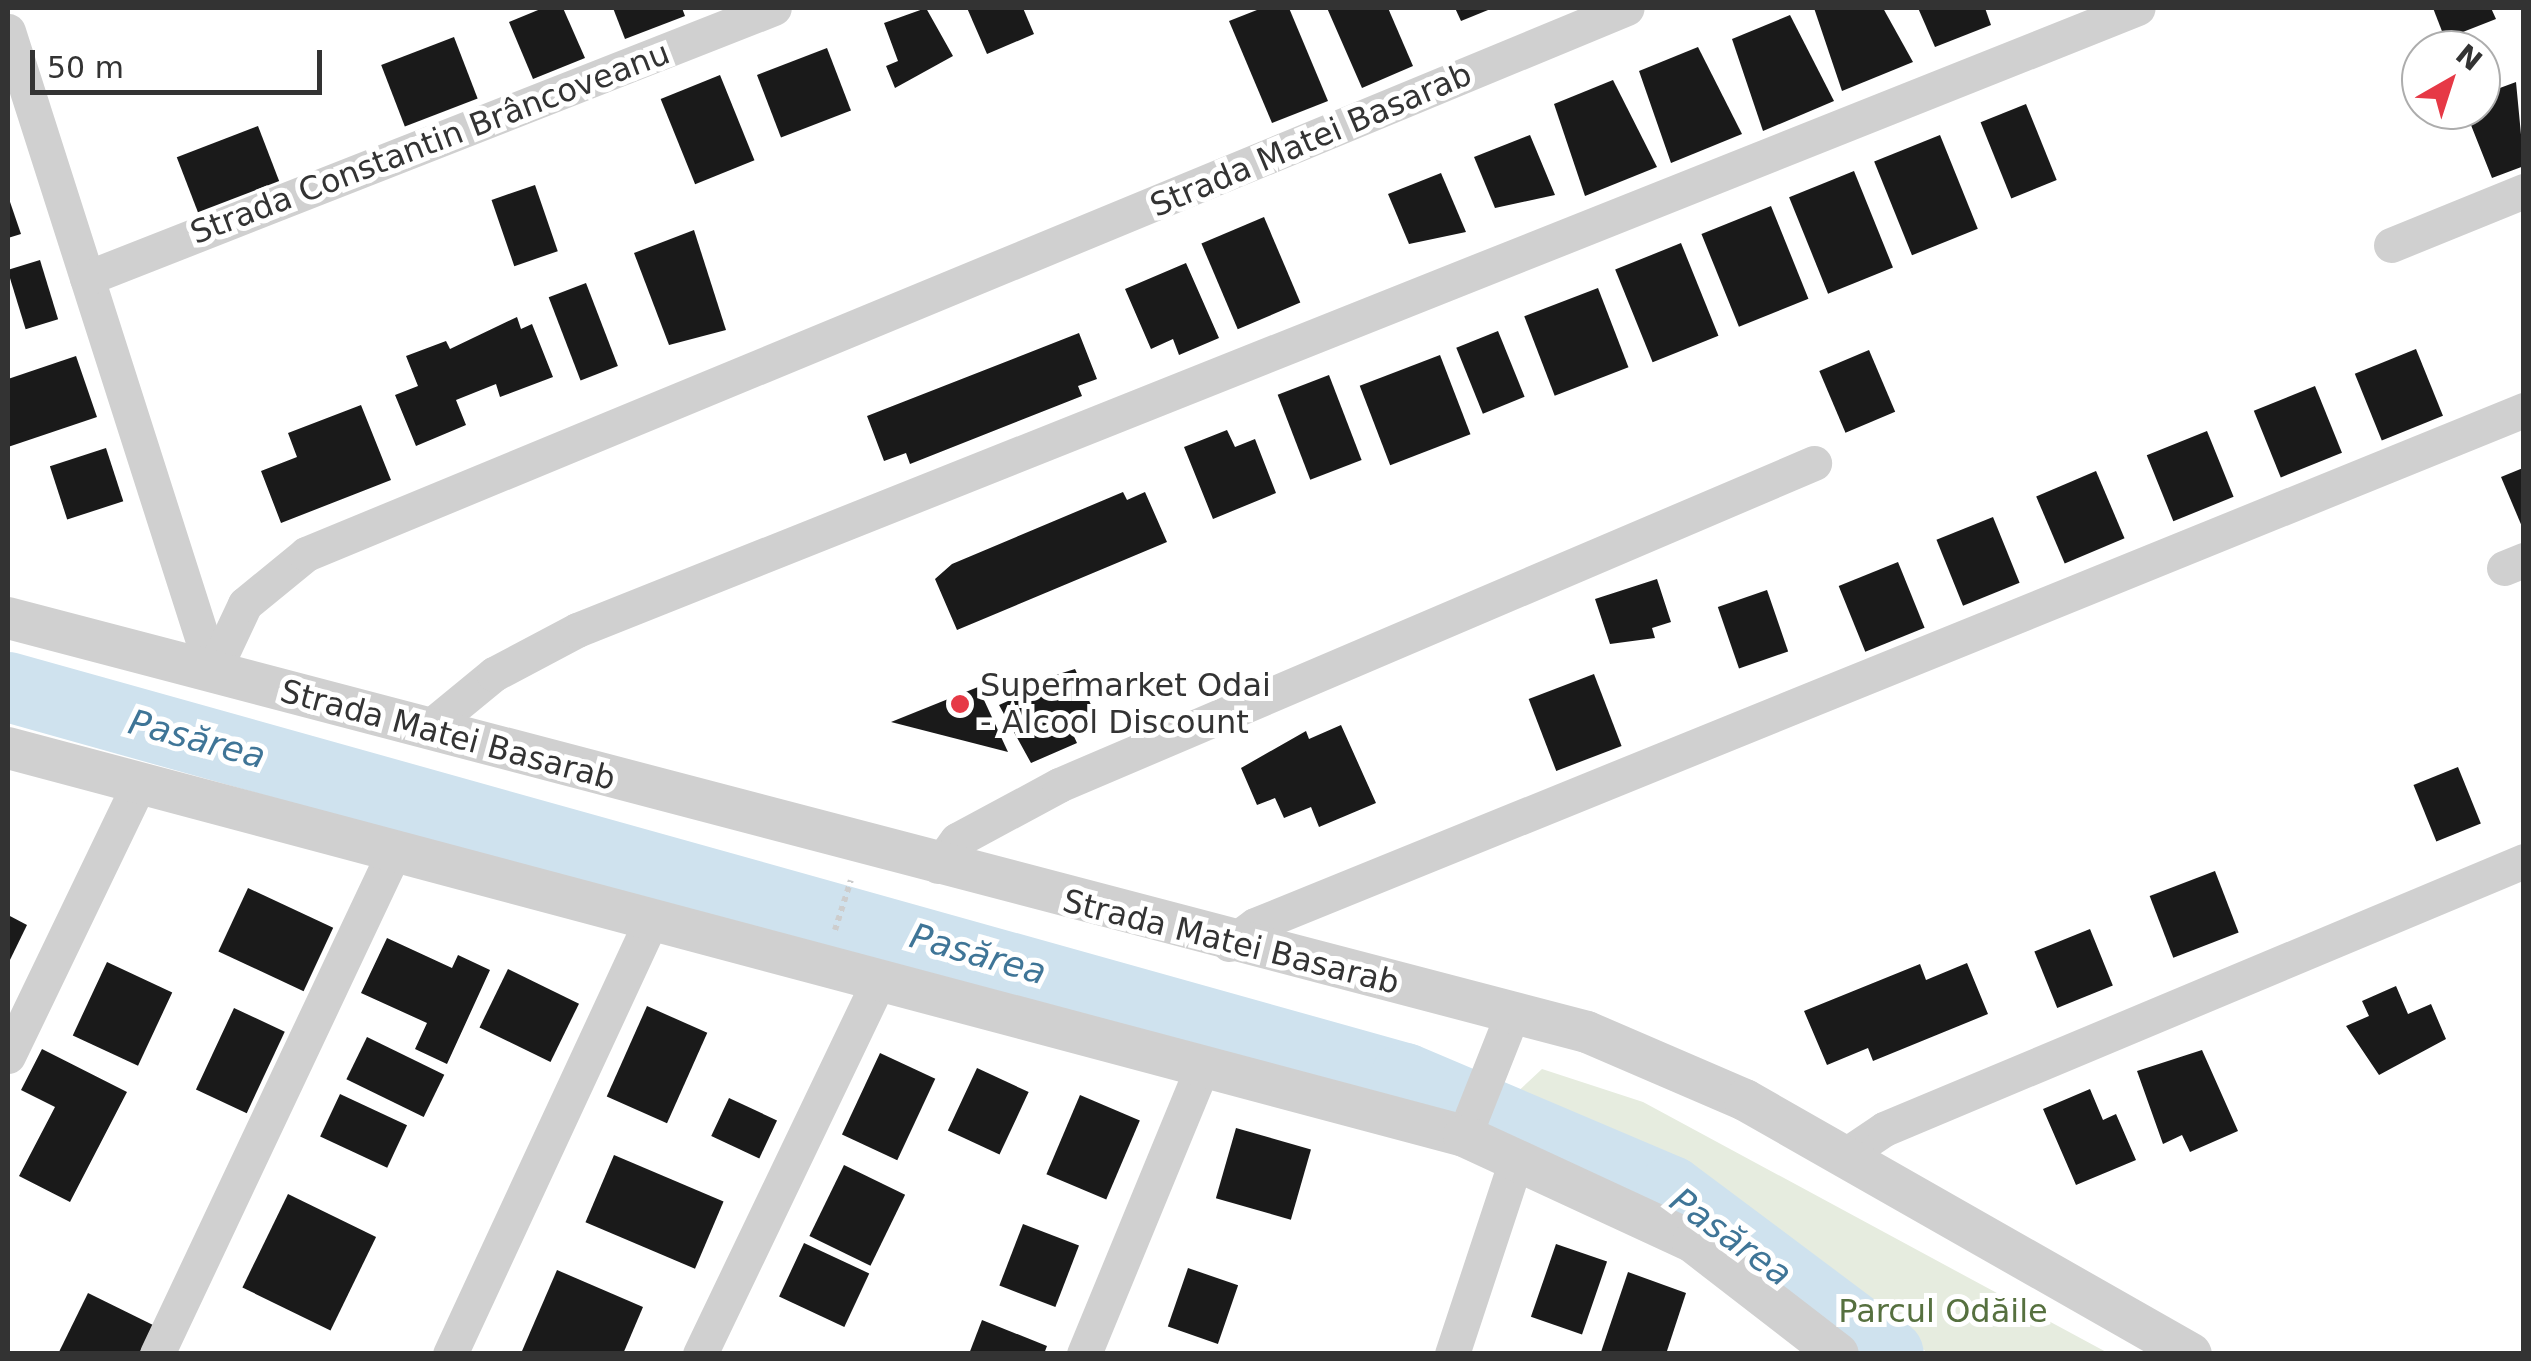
<!DOCTYPE html>
<meta charset="utf-8">
<style>
body{margin:0}
#map{position:relative;width:2531px;height:1361px;overflow:hidden;background:#fff;font-family:"DejaVu Sans",sans-serif}
div>[style]{position:absolute}
[style*='--x']{left:calc(var(--x)*1px);top:calc(var(--y)*1px);width:calc(var(--w)*1px);rotate:calc(var(--a)*1deg)}
.green>*{inset:0;background:#e6ecdf}
.river>*{height:70px;margin:-35px;padding:0 35px;transform-origin:35px;border-radius:35px;background:#cfe2ee}
.building>*{inset:0;background:#1a1a1a;transform-origin:0 0}
.path>*{height:6px;margin-top:-3px;transform-origin:0;background:repeating-linear-gradient(90deg,#cdcdcd 0 5px,transparent 0 10px)}
.minor>*{height:35px;margin:-17.5px;padding:0 17.5px;transform-origin:17.5px;border-radius:17.5px;background:#d0d0d0}
.tertiary>*{height:42px;margin:-21px;padding:0 21px;transform-origin:21px;border-radius:21px;background:#d0d0d0}
.dots>*{width:28px;height:28px;translate:-50% -50%;box-sizing:border-box;border:5px solid #fff;border-radius:50%}
span{translate:-50% -50%;white-space:nowrap;text-align:center;line-height:1.15;-webkit-text-stroke:10px #fff;paint-order:stroke}
.street-label{font-size:32px;color:#333}
.poi-label{font-size:32px;color:#333}
.left{translate:0 -50%;text-align:left}
.park-label{font-size:32px;color:#56703f}
.water-label{font-size:35px;color:#3f7597;font-style:italic}
.frame{position:absolute;inset:0;border:10px solid #333;pointer-events:none}
.north{position:absolute;left:2401px;top:30px;width:100px;height:100px;box-sizing:border-box;background:#fff;border:2px solid #adadad;border-radius:50%;rotate:39deg;font-size:28px;font-weight:700;line-height:40px;text-align:center;color:#333}
.north::after{content:'';display:block;margin:auto;width:35px;height:45px;background:#e63946;clip-path:polygon(50% 0,100% 100%,50% 72%,0 100%)}
.scale{position:absolute;left:30px;top:50px;width:292px;height:45px;box-sizing:border-box;border:5px solid #333;border-top:0;padding-left:12px;font-size:30px;line-height:35px;white-space:nowrap;color:#333;-webkit-text-stroke:8px #fff;paint-order:stroke}
</style>
<div id="map">
<div class="green">
<div style="clip-path:polygon(1542px 1069px,1643px 1102px,2108px 1353px,1928px 1353px,1708px 1193px,1513px 1096px)"></div>
</div>
<div class="river">
<div style="--x:8;--y:687;--w:1451;--a:15.64"></div>
<div style="--x:1405;--y:1078;--w:289;--a:23"></div>
<div style="--x:1671;--y:1191;--w:272;--a:36.8"></div>
</div>
<div class="building">
<div style="clip-path:polygon(543px 8px,563px 8px,585px 58px,533px 79px,509px 22px)"></div>
<div style="clip-path:polygon(613px 8px,682px 8px,685px 16px,625px 39px)"></div>
<div style="clip-path:polygon(926px 8px,953px 56px,895px 88px,886px 66px,898px 61px,884px 23px)"></div>
<div style="clip-path:polygon(967px 8px,1023px 8px,1034px 34px,987px 54px)"></div>
<div style="clip-path:polygon(1262px 8px,1289px 8px,1328px 101px,1272px 123px,1229px 21px)"></div>
<div style="clip-path:polygon(1327px 8px,1388px 8px,1413px 66px,1362px 88px)"></div>
<div style="clip-path:polygon(1455px 8px,1493px 8px,1461px 21px)"></div>
<div style="clip-path:polygon(1814px 8px,1883px 8px,1913px 62px,1842px 91px)"></div>
<div style="clip-path:polygon(1918px 8px,1985px 8px,1991px 25px,1935px 47px)"></div>
<div style="clip-path:polygon(2433px 8px,2491px 8px,2496px 19px,2445px 39px)"></div>
<div style="clip-path:polygon(1790px 15px,1834px 101px,1763px 131px,1732px 39px)"></div>
<div style="left:454px;top:37px;width:66px;height:78px;rotate:69deg"></div>
<div style="clip-path:polygon(1698px 47px,1742px 134px,1671px 163px,1639px 71px)"></div>
<div style="left:827px;top:48px;width:67px;height:75px;rotate:69deg"></div>
<div style="left:720px;top:75px;width:92px;height:64px;rotate:68deg"></div>
<div style="clip-path:polygon(1613px 80px,1657px 167px,1585px 196px,1554px 104px)"></div>
<div style="clip-path:polygon(2516px 82px,2524px 166px,2492px 178px,2465px 110px,2481px 110px,2481px 95px)"></div>
<div style="left:2026px;top:104px;width:82px;height:49px;rotate:68deg"></div>
<div style="left:258px;top:126px;width:59px;height:87px;rotate:69deg"></div>
<div style="clip-path:polygon(1530px 135px,1555px 195px,1495px 208px,1474px 157px)"></div>
<div style="left:1940px;top:135px;width:101px;height:71px;rotate:68deg"></div>
<div style="left:1854px;top:171px;width:104px;height:70px;rotate:68deg"></div>
<div style="clip-path:polygon(1441px 173px,1466px 232px,1409px 244px,1388px 194px)"></div>
<div style="left:535px;top:185px;width:70px;height:46px;rotate:71deg"></div>
<div style="clip-path:polygon(8px 196px,21px 234px,8px 238px)"></div>
<div style="left:1771px;top:206px;width:100px;height:75px;rotate:68deg"></div>
<div style="left:1264px;top:217px;width:93px;height:68px;rotate:67deg"></div>
<div style="clip-path:polygon(694px 230px,726px 330px,669px 345px,634px 253px)"></div>
<div style="left:1681px;top:243px;width:100px;height:71px;rotate:68deg"></div>
<div style="left:40px;top:260px;width:62px;height:34px;rotate:73deg"></div>
<div style="clip-path:polygon(1186px 263px,1219px 338px,1179px 355px,1173px 339px,1151px 349px,1125px 289px)"></div>
<div style="left:586px;top:283px;width:89px;height:40px;rotate:69deg"></div>
<div style="left:1598px;top:288px;width:85px;height:79px;rotate:69deg"></div>
<div style="clip-path:polygon(517px 317px,521px 329px,532px 324px,553px 377px,500px 397px,496px 384px,456px 400px,466px 425px,416px 446px,395px 395px,418px 386px,406px 356px,446px 341px,450px 349px)"></div>
<div style="left:1498px;top:331px;width:71px;height:45px;rotate:68deg"></div>
<div style="clip-path:polygon(1079px 333px,1097px 379px,1078px 386px,1082px 396px,910px 464px,906px 453px,884px 461px,867px 416px)"></div>
<div style="left:2416px;top:349px;width:72px;height:66px;rotate:68deg"></div>
<div style="left:1869px;top:350px;width:67px;height:54px;rotate:67deg"></div>
<div style="left:1440px;top:355px;width:85px;height:86px;rotate:69deg"></div>
<div style="clip-path:polygon(76px 356px,97px 417px,8px 447px,8px 379px)"></div>
<div style="left:1329px;top:375px;width:91px;height:55px;rotate:69deg"></div>
<div style="left:2315px;top:386px;width:72px;height:66px;rotate:68deg"></div>
<div style="clip-path:polygon(361px 405px,391px 480px,281px 523px,261px 471px,297px 457px,288px 433px)"></div>
<div style="clip-path:polygon(1227px 430px,1235px 447px,1255px 439px,1276px 493px,1213px 519px,1184px 447px)"></div>
<div style="left:2207px;top:431px;width:71px;height:65px;rotate:68deg"></div>
<div style="left:106px;top:448px;width:56px;height:59px;rotate:72deg"></div>
<div style="clip-path:polygon(2523px 468px,2523px 529px,2501px 477px)"></div>
<div style="left:2096px;top:471px;width:73px;height:65px;rotate:67deg"></div>
<div style="clip-path:polygon(1123px 492px,1127px 500px,1145px 492px,1167px 542px,957px 630px,935px 579px,952px 564px)"></div>
<div style="left:1993px;top:517px;width:71px;height:61px;rotate:68deg"></div>
<div style="left:1898px;top:562px;width:71px;height:64px;rotate:68deg"></div>
<div style="clip-path:polygon(1657px 579px,1671px 622px,1652px 628px,1655px 638px,1610px 644px,1595px 599px)"></div>
<div style="left:1767px;top:590px;width:65px;height:52px;rotate:71deg"></div>
<div style="clip-path:polygon(1075px 669px,1096px 716px,1070px 728px,1077px 743px,1031px 763px,999px 705px,1026px 693px,1023px 685px)"></div>
<div style="left:1594px;top:674px;width:77px;height:70px;rotate:69deg"></div>
<div style="clip-path:polygon(978px 687px,1008px 752px,891px 722px)"></div>
<div style="clip-path:polygon(1341px 725px,1376px 803px,1319px 827px,1311px 807px,1284px 818px,1275px 798px,1257px 805px,1241px 768px,1306px 731px,1309px 739px)"></div>
<div style="left:2458px;top:767px;width:61px;height:48px;rotate:68deg"></div>
<div style="left:2215px;top:871px;width:66px;height:70px;rotate:69deg"></div>
<div style="left:248px;top:888px;width:94px;height:70px;rotate:25deg"></div>
<div style="clip-path:polygon(8px 915px,27px 925px,8px 964px)"></div>
<div style="left:2090px;top:929px;width:61px;height:60px;rotate:68deg"></div>
<div style="clip-path:polygon(387px 938px,452px 968px,458px 955px,490px 970px,447px 1064px,415px 1049px,427px 1023px,361px 993px)"></div>
<div style="left:107px;top:962px;width:72px;height:81px;rotate:25deg"></div>
<div style="clip-path:polygon(1967px 963px,1988px 1014px,1873px 1061px,1868px 1048px,1827px 1065px,1804px 1011px,1920px 964px,1926px 980px)"></div>
<div style="left:508px;top:969px;width:79px;height:65px;rotate:26deg"></div>
<div style="clip-path:polygon(2396px 986px,2408px 1014px,2431px 1004px,2446px 1039px,2379px 1075px,2346px 1026px,2369px 1016px,2362px 1001px)"></div>
<div style="left:647px;top:1006px;width:66px;height:99px;rotate:24deg"></div>
<div style="left:234px;top:1008px;width:56px;height:90px;rotate:25deg"></div>
<div style="left:367px;top:1037px;width:86px;height:47px;rotate:26deg"></div>
<div style="clip-path:polygon(42px 1049px,127px 1092px,70px 1202px,19px 1176px,55px 1107px,21px 1090px)"></div>
<div style="clip-path:polygon(2202px 1050px,2238px 1131px,2190px 1152px,2182px 1135px,2163px 1144px,2137px 1071px)"></div>
<div style="left:880px;top:1053px;width:61px;height:90px;rotate:25deg"></div>
<div style="left:977px;top:1068px;width:57px;height:69px;rotate:25deg"></div>
<div style="clip-path:polygon(2090px 1089px,2103px 1120px,2116px 1114px,2136px 1160px,2076px 1185px,2043px 1109px)"></div>
<div style="left:340px;top:1094px;width:74px;height:47px;rotate:25deg"></div>
<div style="left:1080px;top:1095px;width:65px;height:86px;rotate:23deg"></div>
<div style="left:729px;top:1098px;width:53px;height:42px;rotate:25deg"></div>
<div style="left:1236px;top:1128px;width:78px;height:73px;rotate:16deg"></div>
<div style="left:614px;top:1155px;width:119px;height:73px;rotate:23deg"></div>
<div style="left:844px;top:1165px;width:68px;height:79px;rotate:26deg"></div>
<div style="left:288px;top:1194px;width:98px;height:104px;rotate:26deg"></div>
<div style="left:1023px;top:1224px;width:60px;height:66px;rotate:21deg"></div>
<div style="left:804px;top:1243px;width:72px;height:59px;rotate:25deg"></div>
<div style="left:1556px;top:1244px;width:54px;height:77px;rotate:19deg"></div>
<div style="left:1188px;top:1268px;width:53px;height:62px;rotate:19deg"></div>
<div style="clip-path:polygon(557px 1270px,643px 1307px,623px 1354px,522px 1351px)"></div>
<div style="clip-path:polygon(1628px 1272px,1686px 1293px,1666px 1354px,1601px 1352px)"></div>
<div style="clip-path:polygon(88px 1293px,153px 1325px,139px 1354px,58px 1354px)"></div>
<div style="clip-path:polygon(982px 1320px,1047px 1346px,1044px 1354px,969px 1354px)"></div>
</div>
<div class="path">
<div style="--x:835;--y:930;--w:52;--a:-72.3"></div>
</div>
<div class="minor">
<div style="--x:8;--y:31;--w:673;--a:72.27"></div>
<div style="--x:2391;--y:245;--w:144;--a:-22.1"></div>
<div style="--x:87;--y:278;--w:738;--a:-21.46"></div>
<div style="--x:2504;--y:568;--w:22;--a:-22"></div>
<div style="--x:213;--y:672;--w:75;--a:-64.8"></div>
<div style="--x:245;--y:604;--w:79;--a:-39.3"></div>
<div style="--x:306;--y:554;--w:1429;--a:-22.46"></div>
<div style="--x:427;--y:729;--w:87;--a:-39.4"></div>
<div style="--x:494;--y:674;--w:94;--a:-27.9"></div>
<div style="--x:577;--y:630;--w:1680;--a:-21.73"></div>
<div style="--x:938;--y:866;--w:32;--a:-54"></div>
<div style="--x:957;--y:840;--w:116;--a:-28.3"></div>
<div style="--x:1059;--y:785;--w:821;--a:-23.1"></div>
<div style="--x:1229;--y:944;--w:32;--a:-36"></div>
<div style="--x:1255;--y:925;--w:1370;--a:-22.09"></div>
<div style="--x:8;--y:1056;--w:304;--a:-64.3"></div>
<div style="--x:1464;--y:1136;--w:133;--a:-68.4"></div>
<div style="--x:1844;--y:1156;--w:48;--a:-34"></div>
<div style="--x:1884;--y:1129;--w:694;--a:-22.72"></div>
<div style="--x:157;--y:1354;--w:555;--a:-64.73"></div>
<div style="--x:450;--y:1354;--w:478;--a:-65.1"></div>
<div style="--x:700;--y:1354;--w:415;--a:-64.4"></div>
<div style="--x:1084;--y:1354;--w:313;--a:-67.6"></div>
<div style="--x:1452;--y:1354;--w:207;--a:-71.7"></div>
</div>
<div class="tertiary">
<div style="--x:8;--y:618;--w:1632;--a:14.69"></div>
<div style="--x:1587;--y:1032;--w:172;--a:23.3"></div>
<div style="--x:1745;--y:1100;--w:513;--a:29.66"></div>
<div style="--x:8;--y:748;--w:1507;--a:14.92"></div>
<div style="--x:1464;--y:1136;--w:252;--a:24.8"></div>
<div style="--x:1693;--y:1242;--w:183;--a:37.7"></div>
</div>
<div class="dots">
<div style="left:960px;top:704px;background:#e63946"></div>
</div>
<div class="street-label">
<span style="left:1311px;top:140px;rotate:-23deg">Strada Matei Basarab</span>
<span style="left:430px;top:143px;rotate:-21deg">Strada Constantin Brâncoveanu</span>
<span style="left:448px;top:735px;rotate:15deg">Strada Matei Basarab</span>
<span style="left:1231px;top:942px;rotate:14deg">Strada Matei Basarab</span>
</div>
<div class="poi-label">
<span class="left" style="left:980px;top:704px">Supermarket Odai<br>- Alcool Discount</span>
</div>
<div class="park-label">
<span style="left:1943px;top:1311px">Parcul Odăile</span>
</div>
<div class="water-label">
<span style="left:197px;top:739px;rotate:15deg">Pasărea</span>
<span style="left:978px;top:954px;rotate:16deg">Pasărea</span>
<span style="left:1731px;top:1237px;rotate:36deg">Pasărea</span>
</div>
<div class="frame"></div>
<div class="north">N</div>
<div class="scale">50 m</div>
</div>
